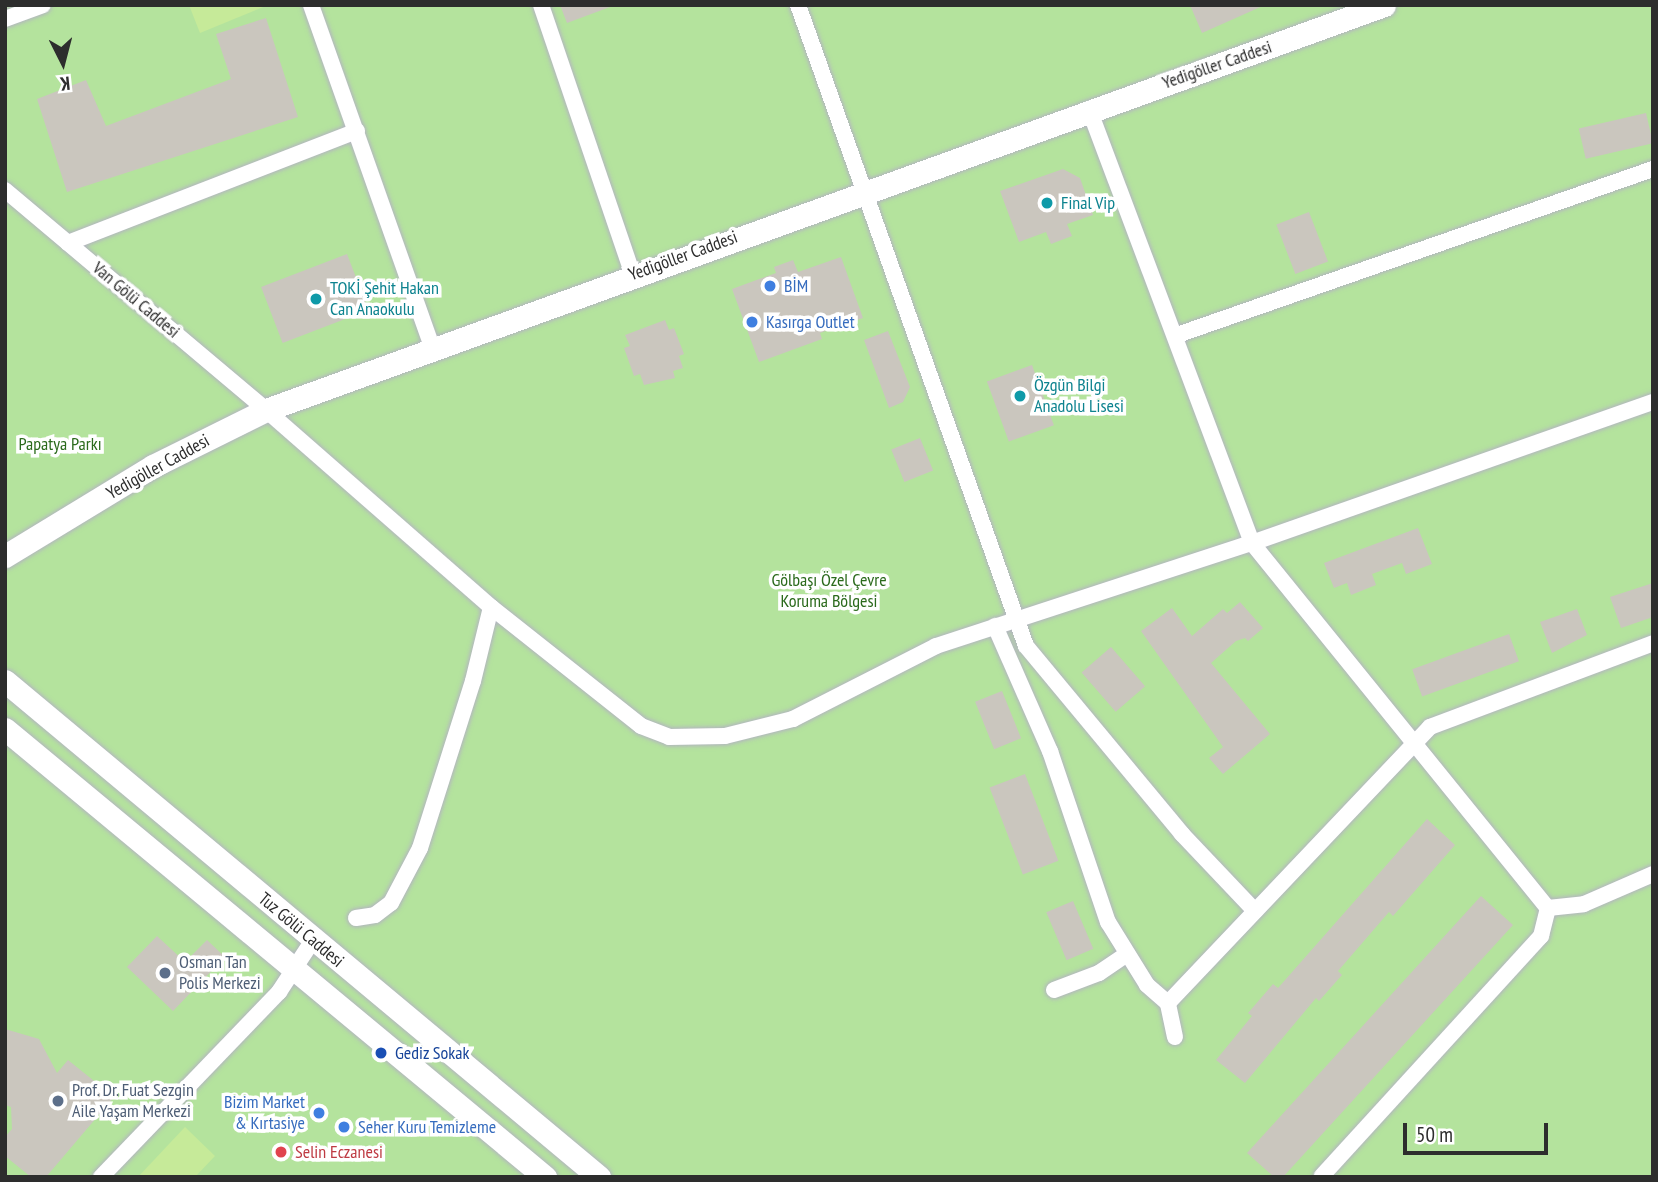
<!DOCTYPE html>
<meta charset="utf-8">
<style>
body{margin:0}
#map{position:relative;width:1658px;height:1182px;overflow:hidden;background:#eee8df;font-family:"PT Sans Narrow",sans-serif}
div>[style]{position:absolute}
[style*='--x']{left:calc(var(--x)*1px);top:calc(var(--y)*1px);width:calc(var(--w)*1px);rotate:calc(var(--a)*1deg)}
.green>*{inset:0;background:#b4e39d;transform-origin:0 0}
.pitch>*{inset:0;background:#c6ea99}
.building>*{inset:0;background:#cac6be;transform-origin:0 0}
.roads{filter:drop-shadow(0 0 2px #b3b5c0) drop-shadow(0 0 2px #b3b5c0)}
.street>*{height:16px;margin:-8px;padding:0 8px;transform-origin:8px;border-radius:8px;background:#fff}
.secondary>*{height:23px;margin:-11.5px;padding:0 11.5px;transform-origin:11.5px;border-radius:11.5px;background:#fff}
.dots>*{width:19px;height:19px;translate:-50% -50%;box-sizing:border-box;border:4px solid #fff;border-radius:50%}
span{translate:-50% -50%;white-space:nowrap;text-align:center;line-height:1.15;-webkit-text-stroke:7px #fff;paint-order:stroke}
.street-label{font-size:18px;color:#2d2d2d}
.culture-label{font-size:18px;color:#0d838f}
.left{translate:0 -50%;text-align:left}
.shop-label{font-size:18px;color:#366cbe}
.right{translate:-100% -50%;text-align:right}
.park-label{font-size:18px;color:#2b6a1c}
.service-label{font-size:18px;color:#4e5e75}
.transit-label{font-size:18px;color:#164399}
.health-label{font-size:18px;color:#be3a42}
.frame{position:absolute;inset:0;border:7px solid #2d2d2d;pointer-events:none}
.north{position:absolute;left:28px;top:28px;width:70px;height:70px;-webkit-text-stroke:5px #fff;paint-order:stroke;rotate:174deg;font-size:19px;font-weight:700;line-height:28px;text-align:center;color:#2d2d2d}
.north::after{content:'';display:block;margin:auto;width:24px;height:32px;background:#2d2d2d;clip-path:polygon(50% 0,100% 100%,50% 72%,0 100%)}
.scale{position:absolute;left:1403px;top:1123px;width:145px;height:32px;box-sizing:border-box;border:4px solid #2d2d2d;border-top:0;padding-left:9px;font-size:21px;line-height:24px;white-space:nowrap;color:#2d2d2d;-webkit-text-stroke:5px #fff;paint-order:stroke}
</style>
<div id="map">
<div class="green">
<div style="left:5px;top:5px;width:1648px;height:1172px"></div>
</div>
<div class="pitch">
<div style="clip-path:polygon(189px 5px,268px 5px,200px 33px)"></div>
<div style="clip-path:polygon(185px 1127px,215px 1156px,195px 1177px,138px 1177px)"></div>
</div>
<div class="building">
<div style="clip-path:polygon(560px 5px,610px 5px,610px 7px,567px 23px)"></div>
<div style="clip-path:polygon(1190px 5px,1265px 5px,1202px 33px)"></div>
<div style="clip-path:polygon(266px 18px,298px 117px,67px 192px,37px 99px,86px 80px,106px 126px,231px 79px,216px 34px)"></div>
<div style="left:1646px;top:113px;width:31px;height:69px;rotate:77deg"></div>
<div style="clip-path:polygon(1063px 169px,1080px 178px,1093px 215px,1067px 224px,1072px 236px,1051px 244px,1046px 232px,1019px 242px,1000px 191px)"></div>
<div style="left:1309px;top:212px;width:53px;height:35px;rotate:69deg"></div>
<div style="left:347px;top:254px;width:60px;height:92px;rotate:69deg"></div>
<div style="clip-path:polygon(841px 257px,863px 318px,820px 333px,822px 339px,759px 362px,732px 289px,776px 273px,774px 267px,793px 260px,798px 272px)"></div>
<div style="clip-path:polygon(665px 320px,669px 330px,674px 328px,684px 354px,679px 356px,683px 368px,673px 371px,675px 378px,644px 385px,640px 374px,634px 376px,624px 348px,630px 346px,625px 335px)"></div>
<div style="clip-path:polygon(888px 331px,910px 387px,903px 402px,889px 408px,864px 340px)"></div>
<div style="left:1032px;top:365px;width:64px;height:48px;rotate:70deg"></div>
<div style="left:920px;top:438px;width:35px;height:31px;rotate:68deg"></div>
<div style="clip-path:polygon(1418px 528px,1432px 564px,1406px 574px,1402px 563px,1372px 574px,1376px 585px,1351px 595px,1347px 583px,1334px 588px,1324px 563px)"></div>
<div style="clip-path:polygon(1653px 583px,1653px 617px,1621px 628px,1610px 597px)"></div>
<div style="clip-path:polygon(1240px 602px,1263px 628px,1248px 641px,1245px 638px,1236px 641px,1211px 663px,1270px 734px,1223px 774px,1209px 758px,1223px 747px,1141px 631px,1172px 608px,1192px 636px,1223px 609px,1227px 613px)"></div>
<div style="clip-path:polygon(1577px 609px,1587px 635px,1552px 653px,1540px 622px)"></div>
<div style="left:1509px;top:634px;width:29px;height:103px;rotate:70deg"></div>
<div style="left:1111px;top:647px;width:52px;height:39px;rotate:49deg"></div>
<div style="left:1002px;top:691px;width:51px;height:29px;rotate:68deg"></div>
<div style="left:1025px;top:774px;width:93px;height:38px;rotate:69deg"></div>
<div style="clip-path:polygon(1427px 819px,1455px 845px,1393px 916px,1389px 912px,1338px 971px,1342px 975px,1319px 1001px,1316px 998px,1245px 1083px,1216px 1060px,1252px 1016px,1248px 1013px,1273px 984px,1278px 988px)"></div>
<div style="clip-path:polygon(1481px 896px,1513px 925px,1283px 1177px,1274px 1177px,1247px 1153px)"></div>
<div style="left:1073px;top:901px;width:52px;height:29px;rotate:67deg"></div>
<div style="clip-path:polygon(157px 936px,185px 962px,207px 940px,225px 957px,173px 1011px,127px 967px)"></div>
<div style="clip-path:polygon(5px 1029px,39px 1039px,57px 1073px,68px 1060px,114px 1097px,46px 1177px,31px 1177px,5px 1156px,5px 1137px,12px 1129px,11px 1107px,5px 1105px)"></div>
</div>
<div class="roads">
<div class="street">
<div style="--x:311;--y:5;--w:363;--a:70.5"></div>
<div style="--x:541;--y:5;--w:285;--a:71.2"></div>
<div style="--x:798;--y:5;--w:680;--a:70.42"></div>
<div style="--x:1026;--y:646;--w:244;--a:50.3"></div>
<div style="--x:1182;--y:834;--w:106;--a:46.5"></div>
<div style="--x:5;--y:19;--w:40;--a:-20.2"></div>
<div style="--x:1089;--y:109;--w:464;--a:69.4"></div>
<div style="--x:1252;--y:543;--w:470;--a:51"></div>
<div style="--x:1548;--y:908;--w:29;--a:104"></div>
<div style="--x:1541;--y:936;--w:325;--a:132.4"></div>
<div style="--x:5;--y:190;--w:341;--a:40.1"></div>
<div style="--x:266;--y:410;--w:299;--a:41.2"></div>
<div style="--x:491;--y:607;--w:191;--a:38.4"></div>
<div style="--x:641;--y:726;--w:30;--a:21"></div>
<div style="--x:669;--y:737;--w:56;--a:-1"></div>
<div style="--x:725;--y:736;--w:70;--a:-14"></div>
<div style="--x:793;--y:719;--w:161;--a:-27"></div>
<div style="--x:936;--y:646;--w:332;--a:-18.1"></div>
<div style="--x:1252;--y:543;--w:425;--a:-19.4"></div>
<div style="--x:68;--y:243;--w:310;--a:-21.2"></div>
<div style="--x:1177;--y:335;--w:504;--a:-19.23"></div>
<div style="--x:995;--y:626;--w:137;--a:66.3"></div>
<div style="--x:1050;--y:751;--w:181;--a:71.3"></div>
<div style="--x:1108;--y:922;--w:74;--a:58.2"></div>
<div style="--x:1147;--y:985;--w:28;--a:41"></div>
<div style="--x:1548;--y:908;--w:36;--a:-6"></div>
<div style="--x:1584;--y:904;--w:75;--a:-23.5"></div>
<div style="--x:356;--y:918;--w:19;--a:-9"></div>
<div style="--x:375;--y:915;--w:20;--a:-37"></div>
<div style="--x:391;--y:903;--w:62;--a:-62.2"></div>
<div style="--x:420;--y:848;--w:175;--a:-72.4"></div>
<div style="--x:473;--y:681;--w:76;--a:-76.3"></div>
<div style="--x:1054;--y:990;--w:48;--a:-20.7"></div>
<div style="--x:1099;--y:973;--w:34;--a:-34"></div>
<div style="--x:1175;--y:1037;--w:35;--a:-102"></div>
<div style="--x:1168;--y:1003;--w:381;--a:-46.5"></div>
<div style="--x:1430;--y:727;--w:238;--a:-20.6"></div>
<div style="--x:101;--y:1177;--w:257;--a:-46.1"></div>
<div style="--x:279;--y:992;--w:62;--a:-56.8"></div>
</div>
<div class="secondary">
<div style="--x:5;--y:556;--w:173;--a:-31.3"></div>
<div style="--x:153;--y:466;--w:126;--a:-26.4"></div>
<div style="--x:266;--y:410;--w:1189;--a:-19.91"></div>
<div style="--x:5;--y:681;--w:774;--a:39.86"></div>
<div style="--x:5;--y:729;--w:702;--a:39.68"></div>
</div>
</div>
<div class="dots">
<div style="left:1047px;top:203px;background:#0f9aa8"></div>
<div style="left:770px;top:286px;background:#3f7fe0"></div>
<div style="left:316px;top:299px;background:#0f9aa8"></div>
<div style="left:752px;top:322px;background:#3f7fe0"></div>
<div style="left:1020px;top:396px;background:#0f9aa8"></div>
<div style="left:165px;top:973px;background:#5c6f8a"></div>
<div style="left:381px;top:1053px;background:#1a4fb4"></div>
<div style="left:58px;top:1101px;background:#5c6f8a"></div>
<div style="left:319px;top:1113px;background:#3f7fe0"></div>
<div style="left:344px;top:1127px;background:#3f7fe0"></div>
<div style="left:281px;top:1152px;background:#e0444e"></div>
</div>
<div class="street-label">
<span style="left:1217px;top:65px;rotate:-19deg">Yedigöller Caddesi</span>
<span style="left:683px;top:256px;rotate:-20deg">Yedigöller Caddesi</span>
<span style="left:136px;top:300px;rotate:40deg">Van Gölü Caddesi</span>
<span style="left:158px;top:467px;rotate:-29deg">Yedigöller Caddesi</span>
<span style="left:301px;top:930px;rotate:40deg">Tuz Gölü Caddesi</span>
</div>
<div class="culture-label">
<span class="left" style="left:1061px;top:203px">Final Vip</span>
<span class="left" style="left:330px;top:299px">TOKİ Şehit Hakan<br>Can Anaokulu</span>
<span class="left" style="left:1034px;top:396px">Özgün Bilgi<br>Anadolu Lisesi</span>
</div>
<div class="shop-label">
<span class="left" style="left:784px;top:286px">BİM</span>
<span class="left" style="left:766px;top:322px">Kasırga Outlet</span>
<span class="right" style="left:305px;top:1113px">Bizim Market<br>&amp; Kırtasiye</span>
<span class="left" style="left:358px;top:1127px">Seher Kuru Temizleme</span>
</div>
<div class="park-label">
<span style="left:60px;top:444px">Papatya Parkı</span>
<span style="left:829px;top:591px">Gölbaşı Özel Çevre<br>Koruma Bölgesi</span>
</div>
<div class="service-label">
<span class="left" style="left:179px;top:973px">Osman Tan<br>Polis Merkezi</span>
<span class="left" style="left:72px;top:1101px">Prof. Dr. Fuat Sezgin<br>Aile Yaşam Merkezi</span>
</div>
<div class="transit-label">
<span class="left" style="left:395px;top:1053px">Gediz Sokak</span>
</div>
<div class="health-label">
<span class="left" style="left:295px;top:1152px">Selin Eczanesi</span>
</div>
<div class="frame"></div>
<div class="north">K</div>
<div class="scale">50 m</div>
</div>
